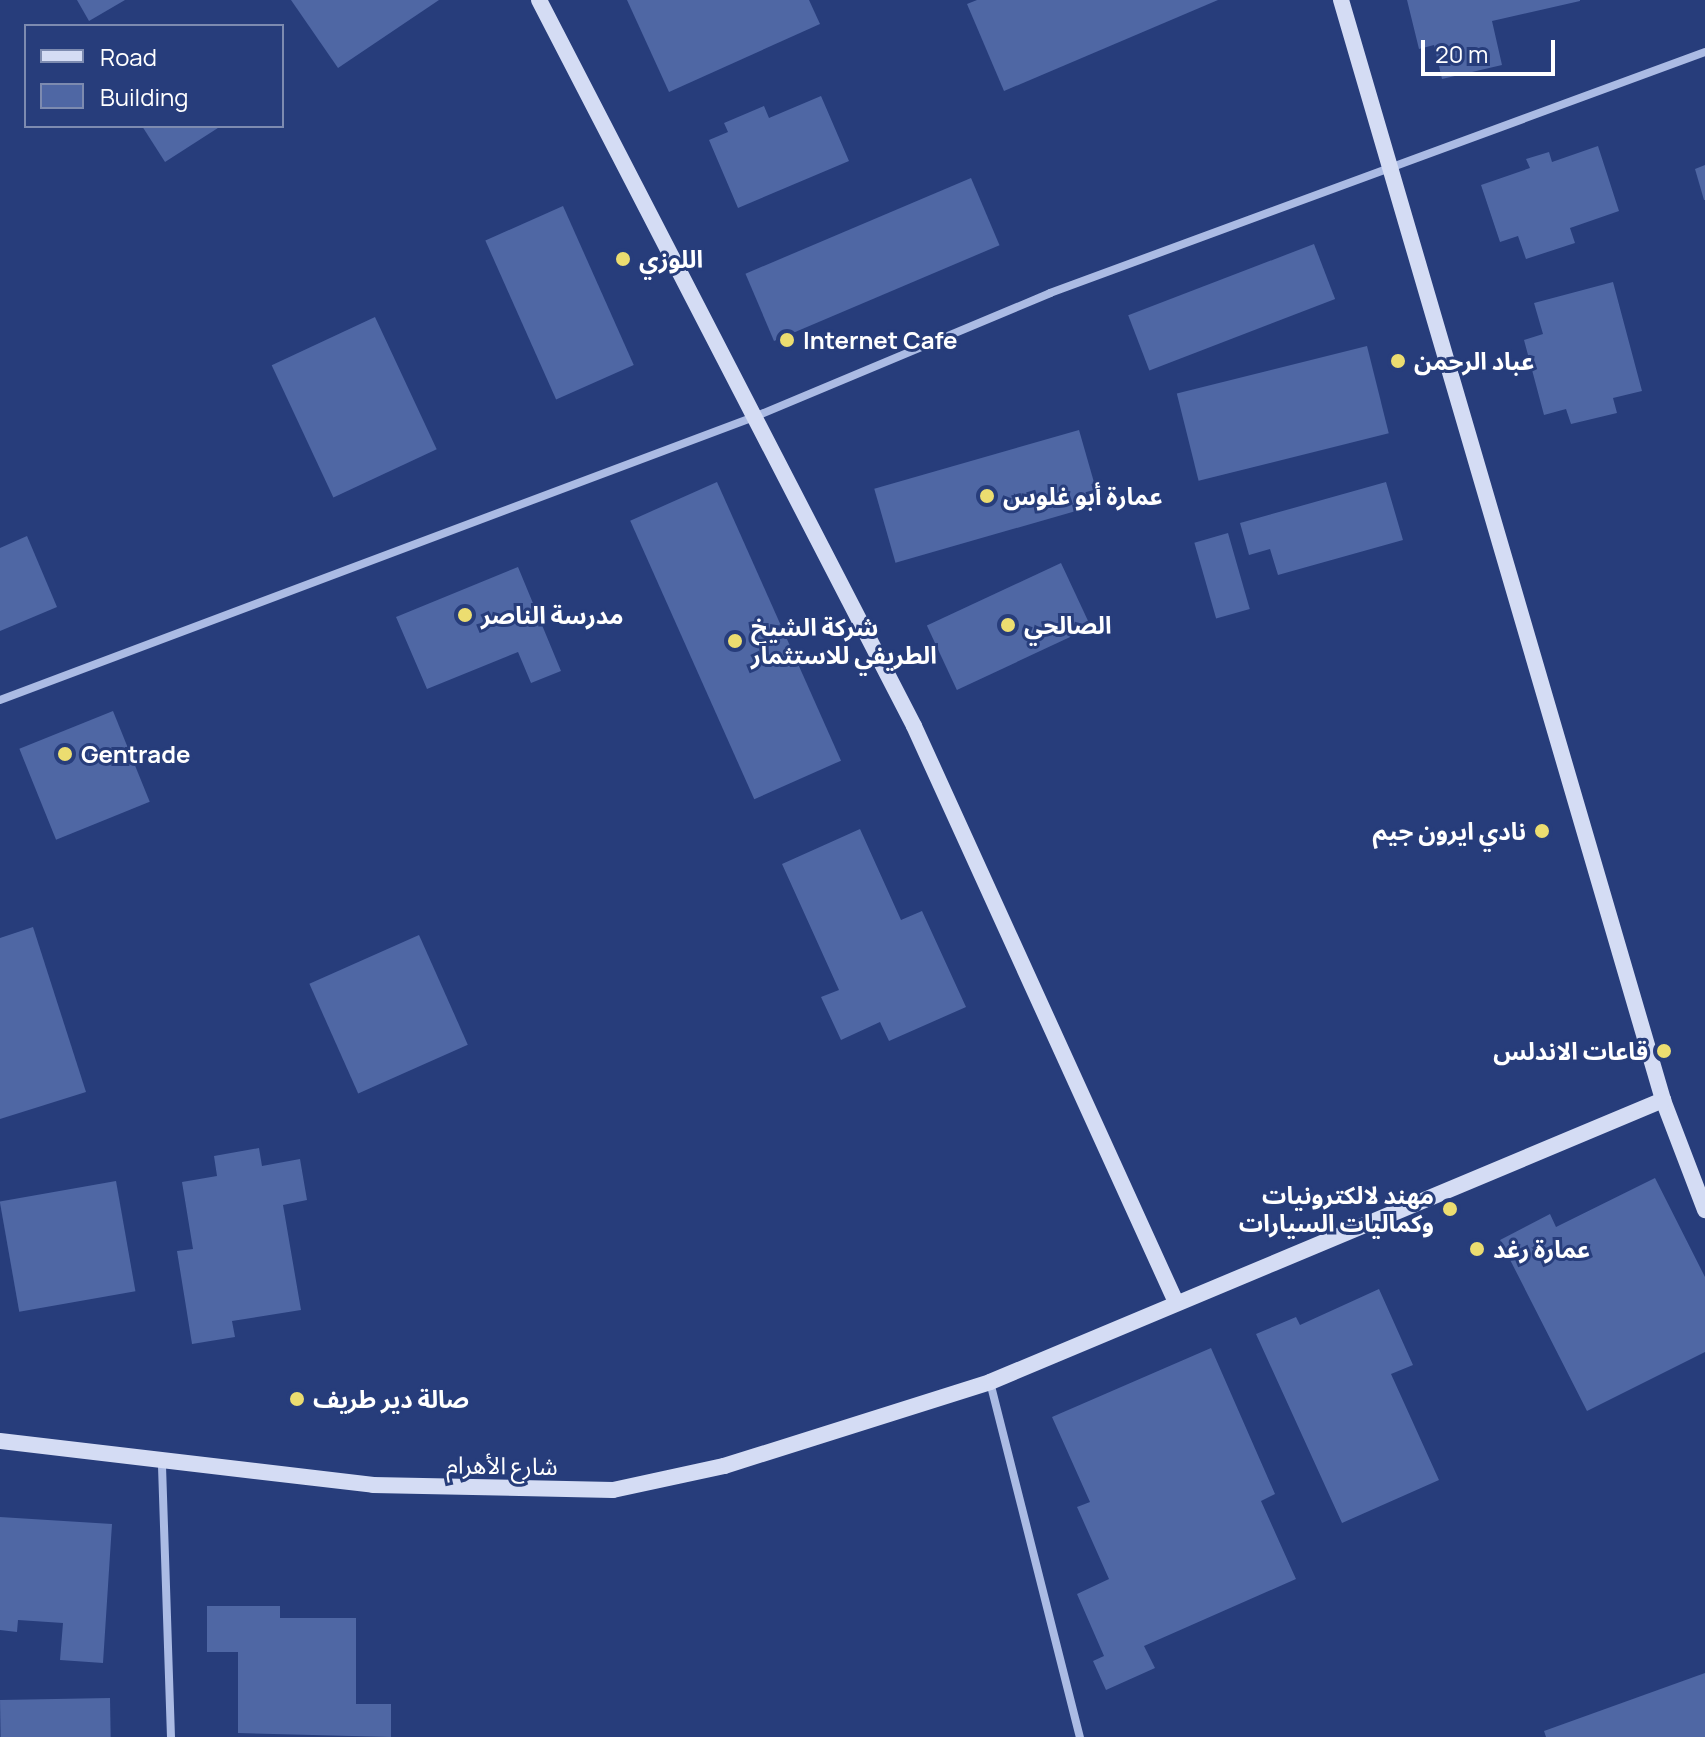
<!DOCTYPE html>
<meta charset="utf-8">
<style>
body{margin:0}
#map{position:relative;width:1705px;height:1737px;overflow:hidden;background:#273d7b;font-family:Manrope,"Noto Sans Arabic",sans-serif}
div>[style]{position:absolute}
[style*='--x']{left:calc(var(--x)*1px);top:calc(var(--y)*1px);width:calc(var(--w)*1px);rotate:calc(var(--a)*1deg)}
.building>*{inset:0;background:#4f67a4;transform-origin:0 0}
.street>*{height:8px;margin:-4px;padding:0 4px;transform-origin:4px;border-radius:4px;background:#abbbe4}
.secondary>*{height:16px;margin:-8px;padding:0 8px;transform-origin:8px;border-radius:8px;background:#d4dcf4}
.dots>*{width:22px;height:22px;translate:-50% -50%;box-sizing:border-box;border:4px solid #273d7b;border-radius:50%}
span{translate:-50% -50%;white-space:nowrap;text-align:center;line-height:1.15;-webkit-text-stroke:6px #273d7b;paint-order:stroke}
.poi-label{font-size:24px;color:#fff;font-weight:700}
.left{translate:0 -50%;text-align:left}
.right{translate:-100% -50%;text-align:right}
.street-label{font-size:24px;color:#fff}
.legend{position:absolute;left:24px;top:24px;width:260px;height:104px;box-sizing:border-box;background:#273d7b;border:2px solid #7d8bb0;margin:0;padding:10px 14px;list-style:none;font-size:24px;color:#fff}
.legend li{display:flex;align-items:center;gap:16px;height:40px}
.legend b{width:40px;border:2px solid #7d8bb0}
.scale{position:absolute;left:1421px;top:40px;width:134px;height:36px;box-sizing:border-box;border:4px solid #fff;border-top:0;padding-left:10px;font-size:24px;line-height:28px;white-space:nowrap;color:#fff;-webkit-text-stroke:6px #273d7b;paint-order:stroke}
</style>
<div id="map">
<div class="building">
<div style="clip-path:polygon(77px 0,125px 0,89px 21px)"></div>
<div style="clip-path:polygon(291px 0,439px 0,338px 68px)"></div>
<div style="clip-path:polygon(627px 0,809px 0,820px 24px,669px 92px)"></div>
<div style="clip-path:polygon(977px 0,1218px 0,1004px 91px,967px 4px)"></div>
<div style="clip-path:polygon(1407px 0,1580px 0,1580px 1px,1492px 21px,1502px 65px,1442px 79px,1434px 45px,1419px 49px)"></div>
<div style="clip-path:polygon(821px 96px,849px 161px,738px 208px,709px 140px,728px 132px,724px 123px,764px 106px,769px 118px)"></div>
<div style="clip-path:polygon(142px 126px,221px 126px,165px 162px)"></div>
<div style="clip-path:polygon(1598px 146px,1619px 211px,1570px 228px,1575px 243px,1526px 259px,1518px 236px,1500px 242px,1481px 185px,1530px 168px,1526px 159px,1549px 152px,1552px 162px)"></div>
<div style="clip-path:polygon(1705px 165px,1705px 200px,1704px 200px,1695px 169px)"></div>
<div style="left:971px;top:178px;width:73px;height:245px;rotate:67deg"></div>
<div style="left:563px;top:206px;width:174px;height:85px;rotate:66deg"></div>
<div style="left:1314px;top:244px;width:59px;height:199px;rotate:69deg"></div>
<div style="clip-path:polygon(1613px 282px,1642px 391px,1613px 398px,1617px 413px,1571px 424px,1566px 409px,1544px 415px,1524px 340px,1543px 334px,1534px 303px)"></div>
<div style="left:375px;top:317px;width:146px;height:114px;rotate:65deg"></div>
<div style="left:1367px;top:346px;width:90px;height:196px;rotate:76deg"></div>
<div style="left:1079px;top:430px;width:77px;height:213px;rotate:74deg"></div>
<div style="left:717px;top:482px;width:305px;height:95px;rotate:66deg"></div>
<div style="clip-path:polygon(1386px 482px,1403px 540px,1278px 575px,1270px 549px,1249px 555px,1240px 523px)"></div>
<div style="left:1228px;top:533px;width:79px;height:35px;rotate:74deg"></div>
<div style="clip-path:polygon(27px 536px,57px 607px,0 631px,0 548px)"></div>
<div style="left:1061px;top:563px;width:71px;height:148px;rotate:65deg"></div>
<div style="clip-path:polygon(518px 567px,561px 671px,531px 683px,518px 652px,427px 689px,396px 617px)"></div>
<div style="left:113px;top:711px;width:98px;height:101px;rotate:68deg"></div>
<div style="clip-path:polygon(860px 829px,901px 920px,922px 911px,966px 1007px,889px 1041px,880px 1022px,841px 1040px,821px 997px,839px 990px,782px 864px)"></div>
<div style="clip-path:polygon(33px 927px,86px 1092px,0 1119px,0 938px)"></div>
<div style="left:419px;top:935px;width:120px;height:120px;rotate:66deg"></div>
<div style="clip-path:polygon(259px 1148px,262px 1166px,300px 1159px,307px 1200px,283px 1205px,301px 1310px,232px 1321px,235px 1337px,192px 1344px,177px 1251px,193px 1249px,182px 1182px,217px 1176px,214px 1156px)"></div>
<div style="clip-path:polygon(1655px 1178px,1705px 1277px,1705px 1352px,1587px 1411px,1500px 1240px,1550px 1214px,1556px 1227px)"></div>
<div style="left:116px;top:1181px;width:112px;height:118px;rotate:80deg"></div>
<div style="clip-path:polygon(1379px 1289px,1413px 1365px,1391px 1374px,1439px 1480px,1342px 1523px,1256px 1334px,1296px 1317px,1300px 1325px)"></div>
<div style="clip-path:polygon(1211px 1348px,1275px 1494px,1261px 1501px,1296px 1579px,1144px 1646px,1155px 1668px,1106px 1690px,1093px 1661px,1104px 1656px,1077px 1594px,1109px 1579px,1077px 1507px,1090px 1502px,1052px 1417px)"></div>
<div style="clip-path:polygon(0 1517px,112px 1524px,103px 1663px,60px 1660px,63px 1623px,18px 1620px,17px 1632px,0 1630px)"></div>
<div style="clip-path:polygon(207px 1606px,280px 1606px,280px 1618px,356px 1618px,356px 1704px,391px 1704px,391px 1737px,238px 1733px,238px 1652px,207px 1652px)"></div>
<div style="clip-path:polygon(1705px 1673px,1705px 1737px,1546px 1737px,1544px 1731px)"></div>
<div style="left:110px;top:1698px;width:39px;height:110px;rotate:89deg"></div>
</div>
<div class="street">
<div style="--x:0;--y:700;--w:811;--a:-20.58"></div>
<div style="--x:759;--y:415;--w:316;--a:-22.7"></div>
<div style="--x:1050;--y:293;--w:698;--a:-20.2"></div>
<div style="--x:990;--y:1382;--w:366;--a:75.8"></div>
<div style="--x:162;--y:1466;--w:271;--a:88.1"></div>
</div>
<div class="secondary">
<div style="--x:539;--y:0;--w:817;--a:62.68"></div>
<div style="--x:914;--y:726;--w:631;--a:65.55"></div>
<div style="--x:1341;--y:0;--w:1146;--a:73.68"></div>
<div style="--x:1663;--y:1100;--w:118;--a:69.1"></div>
<div style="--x:0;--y:1441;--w:376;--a:6.7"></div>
<div style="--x:373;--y:1485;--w:240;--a:1.2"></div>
<div style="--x:613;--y:1490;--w:114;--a:-12.2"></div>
<div style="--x:724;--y:1466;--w:279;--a:-17.5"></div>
<div style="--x:990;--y:1382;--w:730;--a:-22.73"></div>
</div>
<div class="dots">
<div style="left:623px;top:259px;background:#ecdd70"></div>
<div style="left:787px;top:340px;background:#ecdd70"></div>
<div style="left:1398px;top:361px;background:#ecdd70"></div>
<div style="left:987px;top:496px;background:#ecdd70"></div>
<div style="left:465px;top:615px;background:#ecdd70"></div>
<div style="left:1008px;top:625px;background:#ecdd70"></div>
<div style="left:735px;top:641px;background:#ecdd70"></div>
<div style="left:65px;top:754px;background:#ecdd70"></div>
<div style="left:1542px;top:831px;background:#ecdd70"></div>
<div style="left:1664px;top:1051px;background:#ecdd70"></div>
<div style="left:1450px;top:1209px;background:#ecdd70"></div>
<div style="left:1477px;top:1249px;background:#ecdd70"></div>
<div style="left:297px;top:1399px;background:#ecdd70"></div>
</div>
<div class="poi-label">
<span class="left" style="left:639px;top:259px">اللوزي</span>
<span class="left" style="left:803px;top:340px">Internet Cafe</span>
<span class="left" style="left:1414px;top:361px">عباد الرحمن</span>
<span class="left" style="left:1003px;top:496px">عمارة أبو غلوس</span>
<span class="left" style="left:481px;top:615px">مدرسة الناصر</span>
<span class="left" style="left:1024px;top:625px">الصالحي</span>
<span class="left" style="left:751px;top:641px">شركة الشيخ<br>الطريفي للاستثمار</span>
<span class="left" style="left:81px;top:754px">Gentrade</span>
<span class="right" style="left:1526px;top:831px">نادي ايرون جيم</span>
<span class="right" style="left:1648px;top:1051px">قاعات الاندلس</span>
<span class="right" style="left:1434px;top:1209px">مهند لالكترونيات<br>وكماليات السيارات</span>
<span class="left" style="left:1493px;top:1249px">عمارة رغد</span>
<span class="left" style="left:313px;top:1399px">صالة دير طريف</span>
</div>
<div class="street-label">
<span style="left:502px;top:1465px;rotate:1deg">شارع الأهرام</span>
</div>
<ul class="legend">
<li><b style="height:10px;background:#d4dcf4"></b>Road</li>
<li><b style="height:22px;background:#4f67a4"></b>Building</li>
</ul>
<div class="scale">20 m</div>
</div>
